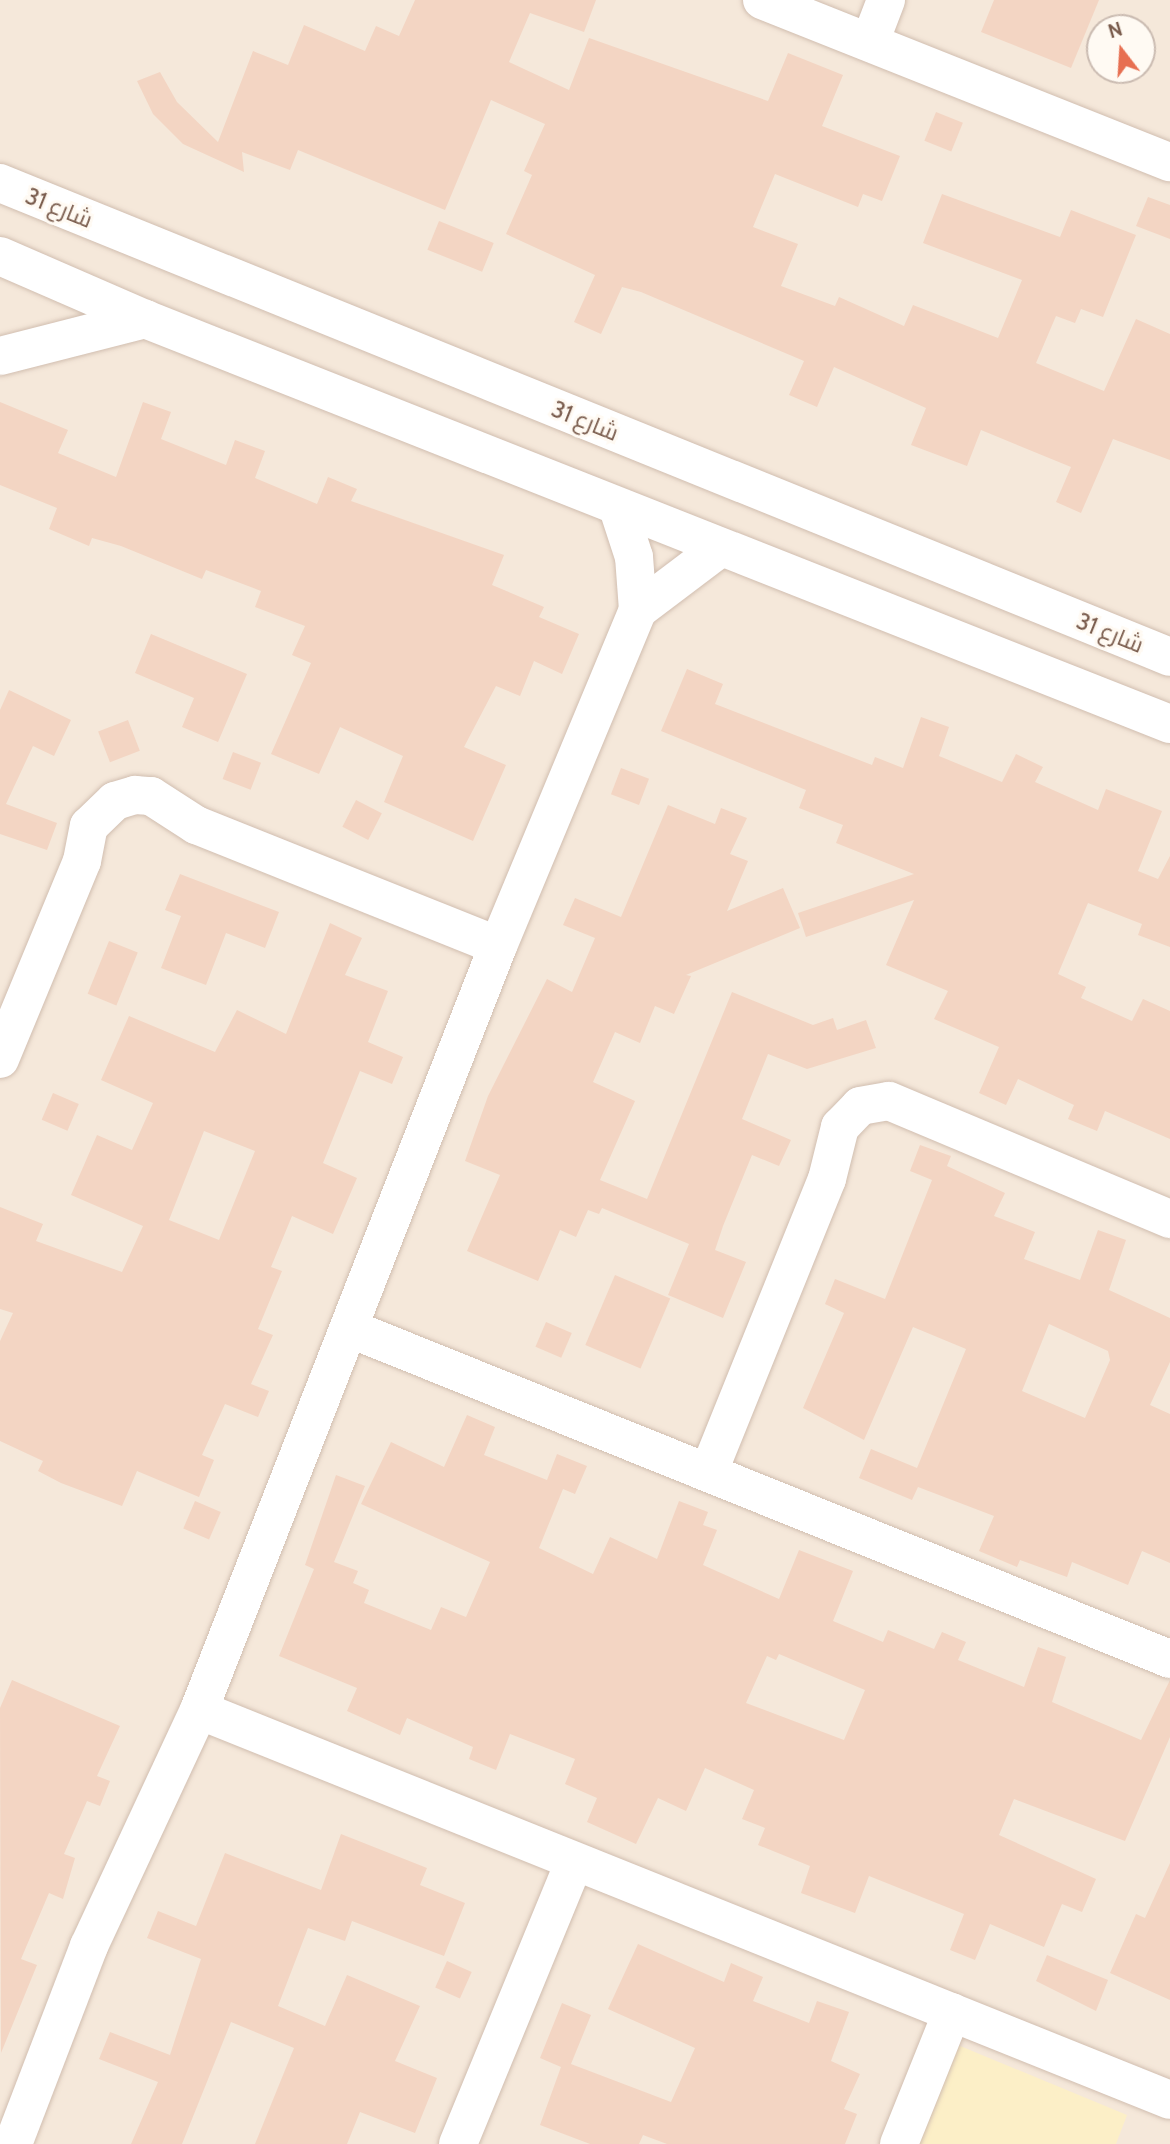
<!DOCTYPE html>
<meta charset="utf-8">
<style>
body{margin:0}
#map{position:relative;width:1170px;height:2144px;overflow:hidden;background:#fdf6ec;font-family:Cabin,Cairo,sans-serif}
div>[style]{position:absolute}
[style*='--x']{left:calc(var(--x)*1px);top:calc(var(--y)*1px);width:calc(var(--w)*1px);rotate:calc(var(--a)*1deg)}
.residential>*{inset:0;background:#f5e8da}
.sand>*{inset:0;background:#fcefc7}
.building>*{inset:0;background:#f3d5c3;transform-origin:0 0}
.roads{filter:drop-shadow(0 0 2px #d1beb0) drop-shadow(0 0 2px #d1beb0)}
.minor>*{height:38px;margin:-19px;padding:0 19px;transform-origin:19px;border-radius:19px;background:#fff}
.tertiary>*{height:38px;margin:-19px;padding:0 19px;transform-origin:19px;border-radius:19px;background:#fff}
span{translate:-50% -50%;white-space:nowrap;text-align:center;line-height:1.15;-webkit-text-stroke:6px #fffaf3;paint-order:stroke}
.street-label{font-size:23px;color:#7a5c4d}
.north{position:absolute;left:1086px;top:14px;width:70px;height:70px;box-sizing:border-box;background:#fffaf3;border:2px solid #cabbb1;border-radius:50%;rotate:343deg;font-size:19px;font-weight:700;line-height:28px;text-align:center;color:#7a5c4d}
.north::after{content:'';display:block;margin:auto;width:24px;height:32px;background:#e76f51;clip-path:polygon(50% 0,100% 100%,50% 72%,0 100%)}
</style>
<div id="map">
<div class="residential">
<div style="clip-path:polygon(evenodd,0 0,1170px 0,1170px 2144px,0 2144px,0 0,1100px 28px,1142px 28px,1142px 70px,1100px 70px,1100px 28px)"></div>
</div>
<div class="sand">
<div style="clip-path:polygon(953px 2043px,1127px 2115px,1116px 2144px,911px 2144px)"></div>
</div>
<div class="building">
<div style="clip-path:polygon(415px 0,596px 0,584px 32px,530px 13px,509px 62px,569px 90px,589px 38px,768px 101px,788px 53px,843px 75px,822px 126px,900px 156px,882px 201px,863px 194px,858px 207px,775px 174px,753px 227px,798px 244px,781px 286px,835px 306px,839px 297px,904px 326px,913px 305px,998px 338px,1022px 280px,923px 243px,942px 194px,1060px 237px,1071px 210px,1136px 235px,1103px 317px,1081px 309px,1075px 323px,1056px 316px,1036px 363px,1104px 391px,1136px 319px,1170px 334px,1170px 460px,1113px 439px,1081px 513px,1056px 502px,1071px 467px,981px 430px,967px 466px,911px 445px,926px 408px,834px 367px,817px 407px,789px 395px,804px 361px,641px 292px,622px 287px,601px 334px,574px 322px,595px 275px,506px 234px,532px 175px,524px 171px,545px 124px,491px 100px,445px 210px,298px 150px,290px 170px,242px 152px,244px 172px,183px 144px,153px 114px,137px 81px,160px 72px,177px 102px,218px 142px,253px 51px,288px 65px,304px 25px,365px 51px,376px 26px,399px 36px)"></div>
<div style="clip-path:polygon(994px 0,1099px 0,1071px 68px,981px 32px)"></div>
<div style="left:936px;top:112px;width:29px;height:31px;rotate:22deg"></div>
<div style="clip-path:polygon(1148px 197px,1170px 205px,1170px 239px,1136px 226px)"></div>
<div style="left:439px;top:221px;width:59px;height:31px;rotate:22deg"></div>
<div style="clip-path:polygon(0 402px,68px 430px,58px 453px,116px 477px,143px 402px,171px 412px,161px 439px,226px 465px,235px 440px,265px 451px,255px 478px,317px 504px,328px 477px,357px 489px,351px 501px,504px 555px,492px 585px,544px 607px,539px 617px,579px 634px,562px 674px,534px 661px,520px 696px,496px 686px,464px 747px,506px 765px,473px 841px,384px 802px,403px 756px,340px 727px,319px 774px,271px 754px,311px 663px,292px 655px,305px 626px,255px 607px,261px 591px,206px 570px,202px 579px,121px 546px,92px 538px,89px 546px,49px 529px,57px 508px,0 485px)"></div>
<div style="clip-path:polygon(151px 634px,247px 674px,218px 742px,182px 727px,194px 698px,135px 673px)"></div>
<div style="clip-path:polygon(687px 669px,723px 684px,715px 704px,872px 765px,875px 757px,903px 768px,921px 717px,949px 727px,939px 756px,1002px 782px,1016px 754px,1043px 767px,1035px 782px,1098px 810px,1106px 789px,1162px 811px,1138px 871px,1158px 879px,1170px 856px,1170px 947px,1138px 935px,1142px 924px,1088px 903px,1058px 974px,1086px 987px,1081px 998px,1132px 1021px,1143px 999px,1170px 1011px,1170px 1139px,1105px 1111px,1097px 1131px,1068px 1119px,1074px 1105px,1018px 1079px,1006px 1105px,979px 1093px,999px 1047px,934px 1019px,948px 991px,886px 965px,914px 900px,806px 937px,798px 913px,914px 874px,836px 843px,843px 825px,799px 808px,806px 790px,661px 731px)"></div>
<div style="clip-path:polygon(9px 690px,71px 720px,54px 756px,33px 746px,6px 804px,57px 823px,47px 850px,0 834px,0 710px)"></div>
<div style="left:128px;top:720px;width:33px;height:32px;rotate:69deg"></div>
<div style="left:233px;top:752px;width:30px;height:29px;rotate:21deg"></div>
<div style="left:621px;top:768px;width:30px;height:28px;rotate:21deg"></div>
<div style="left:356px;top:800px;width:29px;height:30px;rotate:27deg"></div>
<div style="clip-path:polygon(668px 805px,715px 824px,721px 808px,747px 818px,730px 854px,748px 861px,727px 911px,783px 888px,800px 928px,686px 975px,691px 976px,674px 1014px,655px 1006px,640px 1043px,615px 1032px,593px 1082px,635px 1101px,600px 1180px,647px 1199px,732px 992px,813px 1025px,833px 1018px,837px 1030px,866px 1020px,876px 1048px,807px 1069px,768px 1054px,742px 1119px,791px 1140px,779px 1166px,752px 1155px,723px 1226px,715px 1250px,746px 1262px,723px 1318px,668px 1295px,689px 1244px,602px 1208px,599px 1214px,588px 1210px,576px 1237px,560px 1230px,538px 1281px,467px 1251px,500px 1175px,465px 1161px,488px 1096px,547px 979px,572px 992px,595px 938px,563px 925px,575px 898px,621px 917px)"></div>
<div style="clip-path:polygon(180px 874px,279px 912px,265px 948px,226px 933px,206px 985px,161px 968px,181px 916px,165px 910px)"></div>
<div style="clip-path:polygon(evenodd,330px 923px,362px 938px,345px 975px,388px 991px,368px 1042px,403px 1057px,392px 1084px,360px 1071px,323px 1163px,357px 1178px,333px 1234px,292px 1216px,271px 1267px,282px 1271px,258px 1329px,273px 1335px,251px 1384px,269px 1391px,258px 1417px,225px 1404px,202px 1455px,214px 1460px,199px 1497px,137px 1471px,122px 1506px,61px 1483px,38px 1471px,43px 1461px,0 1441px,0 1341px,13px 1313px,0 1309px,0 1207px,43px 1224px,36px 1241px,122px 1272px,143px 1226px,71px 1195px,97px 1135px,132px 1150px,153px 1103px,101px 1080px,129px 1016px,215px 1052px,237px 1010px,286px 1034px,330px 923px,204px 1131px,255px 1151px,219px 1240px,169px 1220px,204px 1131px)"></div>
<div style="left:109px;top:941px;width:31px;height:57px;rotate:22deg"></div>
<div style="left:53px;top:1093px;width:28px;height:29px;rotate:23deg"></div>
<div style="clip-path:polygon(evenodd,920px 1145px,951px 1156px,947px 1166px,1005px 1193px,994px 1216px,1035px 1232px,1024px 1259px,1080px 1280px,1098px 1230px,1126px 1240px,1109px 1290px,1170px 1318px,1170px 1362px,1150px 1405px,1170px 1414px,1170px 1563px,1142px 1551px,1128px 1585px,1072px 1562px,1067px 1577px,1020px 1560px,1017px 1567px,979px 1551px,994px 1516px,918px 1487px,912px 1500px,859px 1478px,871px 1449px,917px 1468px,966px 1349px,913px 1327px,864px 1440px,803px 1408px,844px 1313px,825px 1304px,835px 1279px,885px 1299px,932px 1180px,910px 1171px,920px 1145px,1049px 1324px,1108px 1351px,1110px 1360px,1085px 1418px,1022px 1391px,1049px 1324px)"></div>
<div style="left:615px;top:1275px;width:60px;height:76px;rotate:23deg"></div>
<div style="left:546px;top:1322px;width:28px;height:27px;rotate:23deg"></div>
<div style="clip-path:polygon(evenodd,467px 1415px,495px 1427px,484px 1455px,547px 1480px,557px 1454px,587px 1466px,575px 1494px,563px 1489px,539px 1548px,593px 1574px,610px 1537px,657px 1559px,679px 1501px,708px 1512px,703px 1525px,717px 1530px,703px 1565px,779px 1599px,799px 1550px,853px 1571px,833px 1621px,883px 1642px,888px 1630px,934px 1649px,942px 1632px,966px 1642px,958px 1660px,1024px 1687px,1038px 1647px,1066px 1657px,1052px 1702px,1141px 1740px,1170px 1680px,1170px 1737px,1125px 1841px,1014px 1799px,999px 1835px,1096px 1879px,1082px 1912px,1062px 1904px,1044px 1947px,990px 1924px,975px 1960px,950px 1950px,964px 1914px,869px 1876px,855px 1913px,801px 1893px,810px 1866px,758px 1845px,765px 1828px,742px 1819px,754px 1790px,705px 1768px,686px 1811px,658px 1798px,636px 1844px,587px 1822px,597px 1798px,565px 1784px,575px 1759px,510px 1734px,496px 1770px,469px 1759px,473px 1747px,407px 1718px,400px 1735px,347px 1711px,357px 1688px,279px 1656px,314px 1569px,305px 1565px,336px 1475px,365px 1486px,334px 1562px,358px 1571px,353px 1583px,369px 1590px,364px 1603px,431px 1630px,441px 1607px,466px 1617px,490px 1562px,361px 1504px,391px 1442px,444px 1467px,467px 1415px,779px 1654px,865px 1690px,844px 1740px,746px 1703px,767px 1656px,776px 1660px,779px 1654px)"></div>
<div style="left:195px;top:1501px;width:28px;height:30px;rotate:23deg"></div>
<div style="clip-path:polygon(12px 1680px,120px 1726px,97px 1776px,110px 1781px,100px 1806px,87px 1801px,64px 1854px,75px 1858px,63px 1899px,49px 1893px,21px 1959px,37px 1965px,1px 2053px,0 1708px)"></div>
<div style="clip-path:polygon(341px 1834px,427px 1868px,420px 1885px,465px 1903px,444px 1956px,352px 1921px,345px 1941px,308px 1928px,278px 2006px,325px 2026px,347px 1975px,420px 2006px,395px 2061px,437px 2078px,415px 2133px,360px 2112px,347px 2144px,255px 2144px,294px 2048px,231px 2022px,182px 2144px,131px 2144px,158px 2082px,99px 2059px,110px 2032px,170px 2055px,201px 1959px,147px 1938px,158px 1911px,196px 1926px,225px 1853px,321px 1890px)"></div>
<div style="clip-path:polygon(1170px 1863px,1170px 2000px,1110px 1973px,1136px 1914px,1145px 1918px)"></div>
<div style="clip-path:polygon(638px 1944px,724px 1982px,731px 1963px,763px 1977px,753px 2001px,809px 2023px,817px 2001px,849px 2012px,831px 2061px,860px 2074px,844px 2109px,857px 2114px,845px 2144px,667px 2144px,643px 2135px,639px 2144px,590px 2144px,540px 2125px,561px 2067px,540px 2058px,562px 2003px,591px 2015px,571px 2064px,671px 2102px,695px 2048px,608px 2009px)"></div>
<div style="clip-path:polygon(1047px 1955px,1108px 1980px,1096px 2011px,1036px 1981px)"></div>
<div style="left:447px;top:1961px;width:27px;height:29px;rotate:24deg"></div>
</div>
<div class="roads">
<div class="minor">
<div style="--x:762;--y:0;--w:439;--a:21.7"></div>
<div style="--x:870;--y:42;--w:45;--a:-69.1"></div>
<div style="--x:0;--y:356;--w:150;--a:-14.3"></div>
<div style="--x:638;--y:610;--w:103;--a:-37.1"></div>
<div style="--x:0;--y:1059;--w:214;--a:-67.5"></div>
<div style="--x:82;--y:861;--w:36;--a:-79"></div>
<div style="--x:89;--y:826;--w:36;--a:-44"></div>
<div style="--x:115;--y:801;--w:21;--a:-17"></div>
<div style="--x:135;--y:795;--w:16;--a:4"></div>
<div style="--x:151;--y:796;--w:54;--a:32.8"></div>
<div style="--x:196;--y:825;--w:325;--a:21.8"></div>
<div style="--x:351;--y:1329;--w:883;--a:21.95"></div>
<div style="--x:709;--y:1471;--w:315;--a:-68"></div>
<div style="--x:827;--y:1179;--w:54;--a:-76"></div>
<div style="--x:840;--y:1127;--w:29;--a:-46"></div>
<div style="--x:860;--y:1106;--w:29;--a:-10"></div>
<div style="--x:889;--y:1101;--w:305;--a:22.8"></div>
<div style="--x:199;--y:1710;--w:1046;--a:21.88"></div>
<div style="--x:13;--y:2144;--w:212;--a:-69"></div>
<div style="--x:89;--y:1946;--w:260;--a:-65"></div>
<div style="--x:199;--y:1710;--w:820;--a:-68.63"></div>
<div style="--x:498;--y:946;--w:364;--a:-67.4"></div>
<div style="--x:638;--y:610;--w:53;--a:-94.3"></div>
<div style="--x:634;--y:557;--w:52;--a:-108.1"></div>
<div style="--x:458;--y:2144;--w:305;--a:-67.6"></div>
<div style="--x:899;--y:2144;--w:142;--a:-68.1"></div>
</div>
<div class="tertiary">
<div style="--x:0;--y:183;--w:1262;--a:22.05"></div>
<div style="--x:0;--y:256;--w:158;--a:23.5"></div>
<div style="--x:145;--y:319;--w:1102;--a:21.56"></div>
</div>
</div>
<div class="street-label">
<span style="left:59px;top:208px;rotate:22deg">شارع 31</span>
<span style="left:585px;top:421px;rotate:22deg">شارع 31</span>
<span style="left:1110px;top:633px;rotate:22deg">شارع 31</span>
</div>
<div class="north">N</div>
</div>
